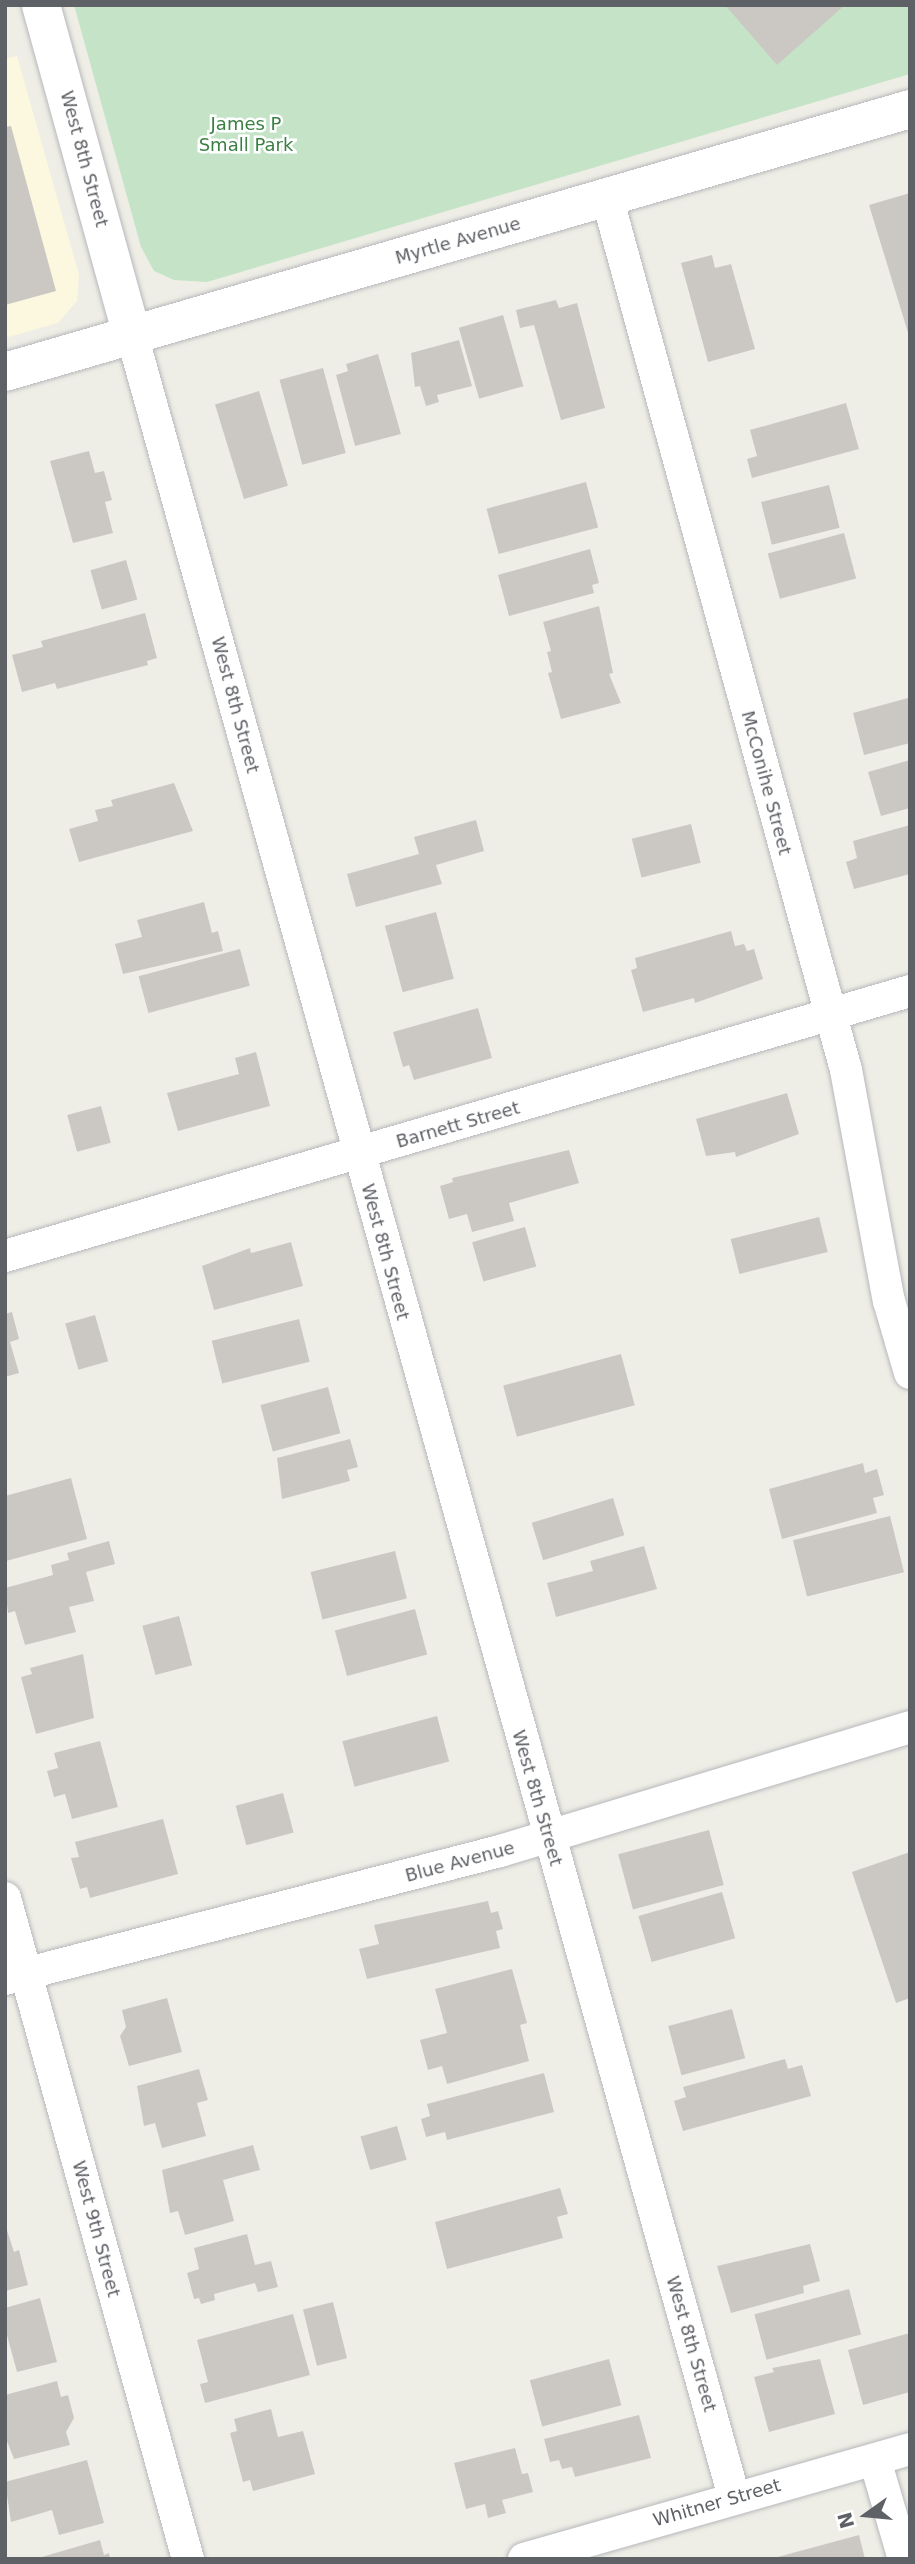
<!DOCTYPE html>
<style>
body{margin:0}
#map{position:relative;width:915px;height:2564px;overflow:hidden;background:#efeee6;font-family:"DejaVu Sans",sans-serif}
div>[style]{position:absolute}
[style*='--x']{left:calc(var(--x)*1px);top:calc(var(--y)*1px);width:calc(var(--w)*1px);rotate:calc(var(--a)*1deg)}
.commercial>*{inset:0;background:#fcf7df}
.green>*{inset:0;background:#c5e4c7}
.building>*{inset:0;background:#cbc8c4;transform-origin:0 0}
.roads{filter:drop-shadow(0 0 2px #b7b8bc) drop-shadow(0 0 2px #b7b8bc)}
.street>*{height:32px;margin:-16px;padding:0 16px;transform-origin:16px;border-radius:16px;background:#fff}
.secondary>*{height:38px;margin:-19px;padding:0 19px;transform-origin:19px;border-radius:19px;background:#fff}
span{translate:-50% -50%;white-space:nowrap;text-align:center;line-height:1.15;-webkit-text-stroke:5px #fff;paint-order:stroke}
.park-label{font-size:18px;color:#3b8043}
.street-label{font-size:18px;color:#5e6166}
.frame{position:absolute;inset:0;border:7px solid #5e6166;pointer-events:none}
.north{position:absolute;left:831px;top:2480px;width:70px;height:70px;-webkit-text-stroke:5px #fff;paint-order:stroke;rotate:255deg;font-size:19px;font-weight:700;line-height:28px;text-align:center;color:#5e6166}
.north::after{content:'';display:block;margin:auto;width:24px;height:32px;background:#5e6166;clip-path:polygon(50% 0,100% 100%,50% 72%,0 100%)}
</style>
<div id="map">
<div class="commercial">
<div style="clip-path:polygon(17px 56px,79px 275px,77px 301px,58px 323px,5px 338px,5px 59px)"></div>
</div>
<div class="green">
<div style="clip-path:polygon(74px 5px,910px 5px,910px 74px,207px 282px,174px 280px,154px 271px,141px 247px)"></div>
</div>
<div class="building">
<div style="clip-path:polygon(725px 5px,845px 5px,777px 65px)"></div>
<div style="clip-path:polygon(11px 126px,56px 291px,5px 305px,5px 127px)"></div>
<div style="clip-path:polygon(910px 193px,910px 336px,909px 336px,869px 205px)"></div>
<div style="clip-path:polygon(712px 255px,715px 268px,731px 264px,755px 349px,708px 362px,681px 263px)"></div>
<div style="clip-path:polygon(556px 300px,559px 308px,577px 303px,605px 408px,561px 420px,534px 325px,520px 328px,516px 310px)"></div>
<div style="left:503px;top:315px;width:74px;height:46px;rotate:74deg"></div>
<div style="clip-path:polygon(459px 340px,472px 386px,437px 395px,439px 402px,426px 406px,420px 386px,415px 387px,411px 353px)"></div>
<div style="clip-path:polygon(378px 354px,401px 434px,355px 446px,336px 375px,348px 371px,346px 364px)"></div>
<div style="left:323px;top:368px;width:88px;height:45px;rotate:75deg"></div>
<div style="left:259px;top:391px;width:99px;height:46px;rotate:73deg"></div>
<div style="clip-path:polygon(846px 403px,859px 449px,752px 478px,747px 459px,757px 456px,750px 430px)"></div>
<div style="clip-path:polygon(89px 451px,95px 473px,104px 471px,112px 500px,105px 502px,113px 533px,73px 543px,50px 461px)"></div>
<div style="left:586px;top:482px;width:47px;height:103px;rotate:75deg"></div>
<div style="left:829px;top:485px;width:44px;height:70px;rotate:76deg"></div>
<div style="left:844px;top:533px;width:47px;height:79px;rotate:75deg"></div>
<div style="clip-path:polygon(590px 549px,599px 583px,592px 585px,594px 593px,509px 616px,498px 575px)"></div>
<div style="left:126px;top:560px;width:41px;height:37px;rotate:74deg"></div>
<div style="clip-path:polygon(599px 606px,613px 673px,609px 674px,621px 703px,561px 719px,548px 673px,552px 672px,547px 652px,551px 651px,543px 622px)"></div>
<div style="clip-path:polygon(145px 613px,157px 658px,147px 661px,148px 665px,57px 689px,55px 683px,22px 692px,12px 655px,43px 647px,41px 641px)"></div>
<div style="clip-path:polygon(908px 698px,910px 743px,864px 755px,853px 713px)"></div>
<div style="clip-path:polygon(910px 760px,910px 808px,881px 816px,868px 772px)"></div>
<div style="clip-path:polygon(174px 783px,193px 831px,79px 862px,69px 829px,98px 821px,95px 810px,113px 806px,111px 800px)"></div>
<div style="clip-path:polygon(476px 820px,484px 851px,436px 865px,442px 884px,356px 907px,347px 874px,419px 854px,414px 837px)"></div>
<div style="left:691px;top:824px;width:40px;height:61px;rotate:76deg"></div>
<div style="clip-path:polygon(910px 825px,910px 874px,854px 889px,846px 862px,857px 858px,853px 841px)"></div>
<div style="clip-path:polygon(204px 902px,212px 933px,218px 931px,223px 951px,123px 974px,115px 944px,142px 937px,137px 920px)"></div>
<div style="left:436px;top:912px;width:69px;height:53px;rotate:75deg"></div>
<div style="clip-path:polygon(731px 931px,735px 946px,744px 944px,747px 951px,754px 949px,763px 979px,695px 1003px,694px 998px,643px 1012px,631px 970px,637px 968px,635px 958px)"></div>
<div style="left:240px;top:949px;width:38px;height:105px;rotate:75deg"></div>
<div style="clip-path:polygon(478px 1008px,492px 1058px,414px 1080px,409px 1065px,403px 1067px,393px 1032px)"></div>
<div style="clip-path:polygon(256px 1052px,270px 1106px,178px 1131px,167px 1093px,239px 1074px,235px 1058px)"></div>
<div style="clip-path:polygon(787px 1093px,799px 1134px,736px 1157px,735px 1152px,706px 1156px,696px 1119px)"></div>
<div style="left:101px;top:1106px;width:38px;height:35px;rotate:75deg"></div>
<div style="clip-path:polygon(569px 1150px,579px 1183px,509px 1203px,514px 1221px,472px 1232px,467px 1214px,449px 1219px,440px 1186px,453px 1182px,452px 1178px)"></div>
<div style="left:819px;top:1217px;width:36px;height:91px;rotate:76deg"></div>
<div style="left:525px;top:1227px;width:41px;height:55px;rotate:74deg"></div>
<div style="clip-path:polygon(291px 1242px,303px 1286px,214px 1310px,202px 1266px,250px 1248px,251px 1253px)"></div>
<div style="clip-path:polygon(12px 1312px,19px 1339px,10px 1342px,19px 1373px,5px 1377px,5px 1314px)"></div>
<div style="left:95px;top:1315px;width:48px;height:31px;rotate:74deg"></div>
<div style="left:299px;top:1319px;width:44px;height:90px;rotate:76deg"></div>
<div style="left:621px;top:1354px;width:53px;height:122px;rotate:75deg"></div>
<div style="left:328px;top:1387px;width:48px;height:70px;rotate:75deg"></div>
<div style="clip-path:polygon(350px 1439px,358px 1467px,347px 1470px,350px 1481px,282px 1499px,277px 1458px)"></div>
<div style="clip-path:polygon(863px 1463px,865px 1473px,877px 1469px,884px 1495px,873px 1498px,877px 1513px,782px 1539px,769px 1489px)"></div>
<div style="clip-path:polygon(71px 1478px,87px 1539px,6px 1561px,5px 1496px)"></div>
<div style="left:613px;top:1498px;width:39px;height:85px;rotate:73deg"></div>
<div style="left:890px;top:1516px;width:58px;height:100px;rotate:76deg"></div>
<div style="clip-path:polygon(109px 1541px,115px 1564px,86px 1572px,94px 1601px,69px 1607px,76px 1632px,25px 1645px,15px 1611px,8px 1613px,5px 1588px,53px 1575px,51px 1565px,69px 1560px,67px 1553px)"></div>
<div style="clip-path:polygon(644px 1546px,657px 1589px,556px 1617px,547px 1583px,593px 1571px,590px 1561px)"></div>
<div style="left:395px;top:1551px;width:49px;height:87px;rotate:76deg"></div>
<div style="left:415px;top:1609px;width:47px;height:83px;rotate:75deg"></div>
<div style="left:179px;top:1616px;width:51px;height:38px;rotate:75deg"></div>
<div style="clip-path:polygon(83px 1654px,94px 1718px,36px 1734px,21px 1677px,32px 1674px,30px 1668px)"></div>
<div style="left:437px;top:1716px;width:47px;height:98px;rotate:75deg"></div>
<div style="clip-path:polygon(100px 1741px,118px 1807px,72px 1819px,65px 1794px,54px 1797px,47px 1771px,58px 1768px,54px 1753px)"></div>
<div style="left:283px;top:1793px;width:41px;height:49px;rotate:75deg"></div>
<div style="clip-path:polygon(163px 1819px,178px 1874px,90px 1898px,87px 1887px,80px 1889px,71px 1858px,79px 1857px,75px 1842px)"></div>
<div style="left:709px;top:1830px;width:57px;height:94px;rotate:75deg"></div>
<div style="clip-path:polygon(910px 1852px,910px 1998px,896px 2003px,852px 1872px)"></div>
<div style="left:722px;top:1892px;width:48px;height:87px;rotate:74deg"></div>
<div style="clip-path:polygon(488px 1901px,491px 1913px,498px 1911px,503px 1929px,496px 1931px,500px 1948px,367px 1979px,359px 1949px,379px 1944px,374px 1925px)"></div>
<div style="clip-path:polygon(512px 1969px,527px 2023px,520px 2025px,529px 2061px,447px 2084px,442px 2066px,428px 2070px,420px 2040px,447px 2033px,435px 1989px)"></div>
<div style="clip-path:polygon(167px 1998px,182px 2052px,129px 2066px,120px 2036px,126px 2027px,122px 2010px)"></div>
<div style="left:732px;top:2009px;width:51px;height:66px;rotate:75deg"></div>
<div style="clip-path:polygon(785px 2059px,788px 2069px,802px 2065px,811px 2096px,683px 2131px,674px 2101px,686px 2097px,683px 2087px)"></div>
<div style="clip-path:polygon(199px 2069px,208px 2100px,197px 2103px,206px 2136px,162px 2148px,155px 2123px,144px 2126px,137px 2086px)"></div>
<div style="clip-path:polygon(544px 2073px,554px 2112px,447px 2140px,445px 2132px,426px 2137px,421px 2119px,430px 2116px,427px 2104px)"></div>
<div style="left:397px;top:2126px;width:35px;height:38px;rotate:74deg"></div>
<div style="clip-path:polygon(253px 2145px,260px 2170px,223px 2180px,234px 2221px,185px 2235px,178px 2211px,170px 2213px,162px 2170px)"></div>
<div style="clip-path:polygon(560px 2188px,568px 2214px,557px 2217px,563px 2238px,447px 2269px,435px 2222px)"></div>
<div style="clip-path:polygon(5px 2224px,14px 2252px,19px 2250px,28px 2285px,5px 2291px)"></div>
<div style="clip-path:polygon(247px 2234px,255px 2265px,271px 2261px,278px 2287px,258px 2292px,255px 2283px,214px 2294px,215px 2300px,201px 2304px,199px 2298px,194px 2299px,187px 2273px,199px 2269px,194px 2248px)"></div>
<div style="clip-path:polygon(810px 2244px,820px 2281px,803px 2286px,804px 2293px,731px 2313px,717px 2266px)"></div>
<div style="left:849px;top:2289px;width:47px;height:98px;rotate:75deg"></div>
<div style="clip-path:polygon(40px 2298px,57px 2362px,17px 2372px,5px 2328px,5px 2308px)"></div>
<div style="left:333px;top:2302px;width:58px;height:31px;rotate:76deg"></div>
<div style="clip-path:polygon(293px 2314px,310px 2375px,205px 2403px,200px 2384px,208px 2382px,197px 2340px)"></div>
<div style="clip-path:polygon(910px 2333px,910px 2392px,863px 2405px,848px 2350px)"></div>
<div style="left:609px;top:2359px;width:48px;height:82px;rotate:75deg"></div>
<div style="clip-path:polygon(820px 2359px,835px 2414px,769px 2432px,754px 2377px,774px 2372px,772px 2368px)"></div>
<div style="clip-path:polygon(57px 2381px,61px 2397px,68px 2395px,74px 2418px,66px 2432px,70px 2445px,14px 2459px,5px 2436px,5px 2395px)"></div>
<div style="clip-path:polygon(271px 2409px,278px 2437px,303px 2431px,315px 2474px,253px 2491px,250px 2480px,243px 2482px,230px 2433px,237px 2431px,234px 2419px)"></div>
<div style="clip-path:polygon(639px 2415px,651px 2458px,575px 2477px,572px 2467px,562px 2469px,559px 2460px,550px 2462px,544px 2439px)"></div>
<div style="clip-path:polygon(515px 2448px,522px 2474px,528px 2473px,533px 2492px,502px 2500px,506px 2513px,488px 2518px,485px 2504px,466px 2509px,454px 2463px)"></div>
<div style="clip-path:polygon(87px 2460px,104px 2523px,59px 2535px,52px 2510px,11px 2522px,5px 2482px)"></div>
<div style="clip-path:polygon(859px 2535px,865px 2559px,774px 2559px,774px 2558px)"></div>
<div style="clip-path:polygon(100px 2540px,104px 2555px,109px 2553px,110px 2559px,35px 2559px)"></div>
</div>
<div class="roads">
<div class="street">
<div style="--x:607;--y:197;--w:905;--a:74.69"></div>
<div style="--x:846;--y:1070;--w:235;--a:79.5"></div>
<div style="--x:889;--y:1301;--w:75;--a:73.7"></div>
<div style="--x:132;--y:335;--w:2244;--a:74.44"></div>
<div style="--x:5;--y:1256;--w:943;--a:-16.32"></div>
<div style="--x:5;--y:1898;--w:686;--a:74.53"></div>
<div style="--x:5;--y:1979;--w:511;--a:-14.5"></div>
<div style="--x:500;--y:1851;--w:428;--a:-16.8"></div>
<div style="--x:875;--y:2460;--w:103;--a:73.7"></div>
<div style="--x:524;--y:2559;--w:401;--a:-15.9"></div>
</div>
<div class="secondary">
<div style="--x:41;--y:5;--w:342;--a:74.6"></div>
<div style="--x:5;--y:372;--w:942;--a:-16.2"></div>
</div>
</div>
<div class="park-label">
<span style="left:246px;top:135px">James P<br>Small Park</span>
</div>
<div class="street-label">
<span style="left:84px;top:159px;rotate:75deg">West 8th Street</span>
<span style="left:458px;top:241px;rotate:-16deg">Myrtle Avenue</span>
<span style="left:235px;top:705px;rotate:75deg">West 8th Street</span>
<span style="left:766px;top:783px;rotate:75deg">McConihe Street</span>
<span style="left:458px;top:1125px;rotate:-16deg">Barnett Street</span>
<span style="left:385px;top:1252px;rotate:75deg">West 8th Street</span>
<span style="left:537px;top:1798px;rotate:74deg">West 8th Street</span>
<span style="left:460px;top:1862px;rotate:-15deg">Blue Avenue</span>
<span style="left:96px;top:2229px;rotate:75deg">West 9th Street</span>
<span style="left:691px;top:2344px;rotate:74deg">West 8th Street</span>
<span style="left:717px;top:2503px;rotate:-16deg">Whitner Street</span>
</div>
<div class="frame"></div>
<div class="north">N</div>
</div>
